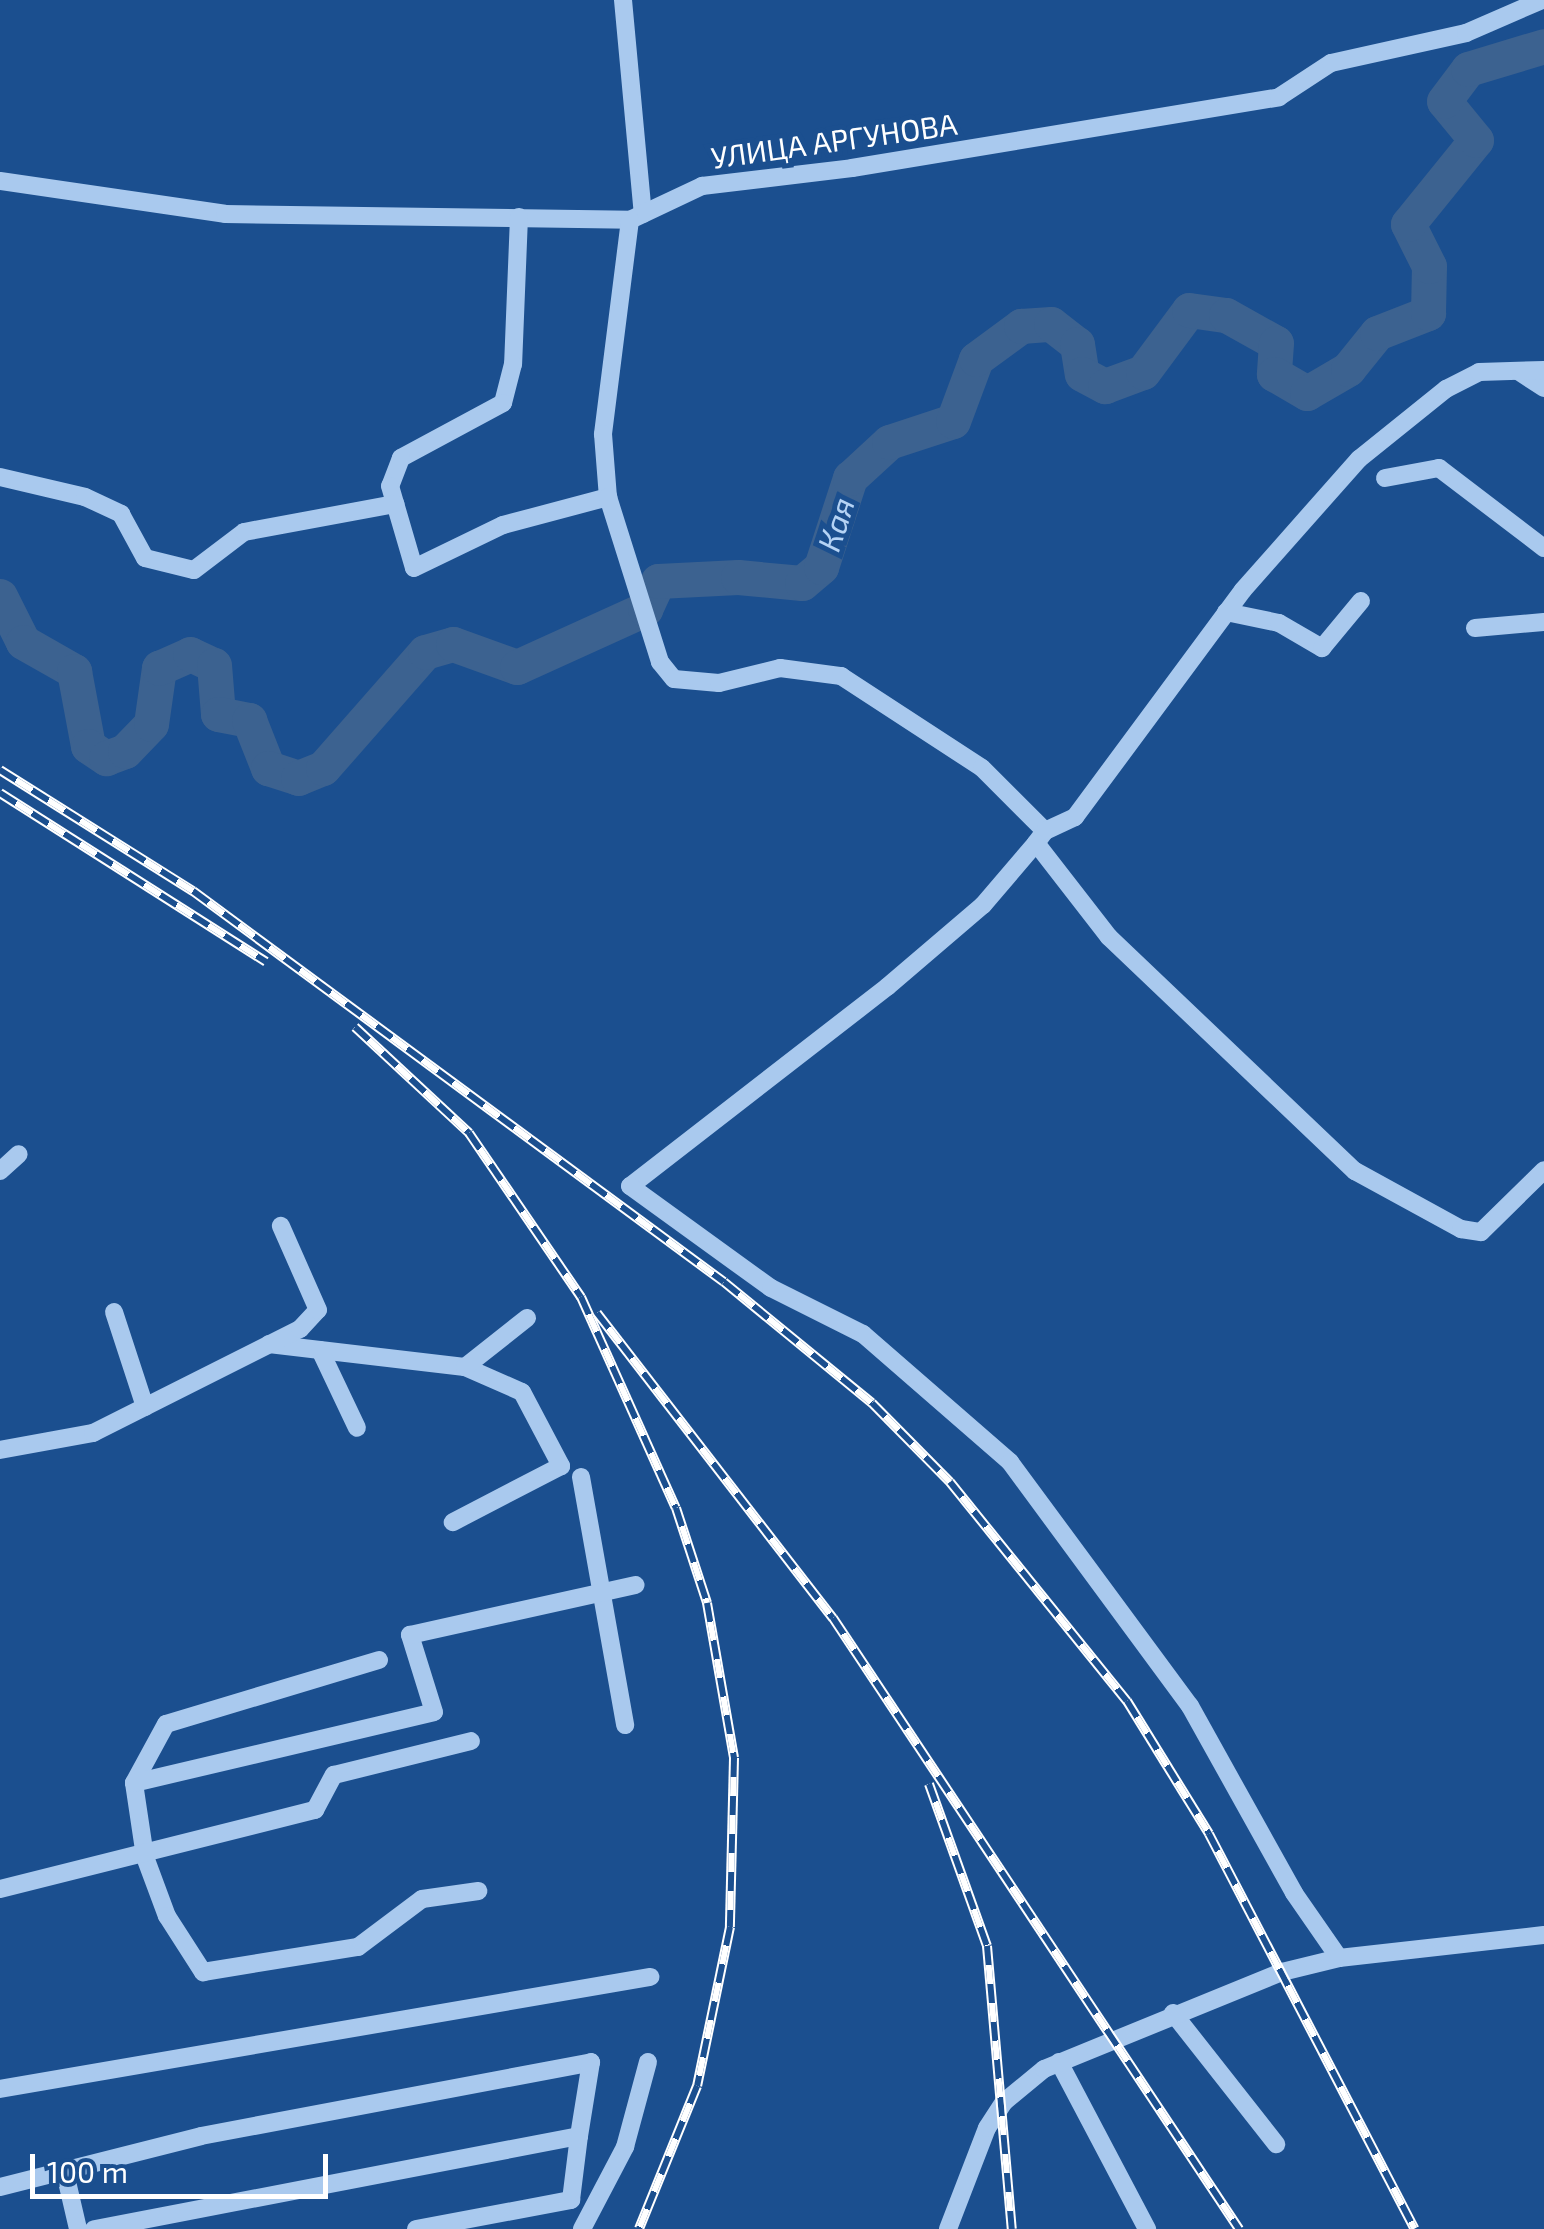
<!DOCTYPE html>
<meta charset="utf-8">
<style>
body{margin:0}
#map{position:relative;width:1544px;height:2229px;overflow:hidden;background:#1b4f8f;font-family:"Exo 2",sans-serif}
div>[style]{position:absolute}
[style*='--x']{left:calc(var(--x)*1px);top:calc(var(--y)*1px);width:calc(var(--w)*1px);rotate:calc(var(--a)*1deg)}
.river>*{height:35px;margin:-17.5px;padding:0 17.5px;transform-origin:17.5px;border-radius:17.5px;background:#3c6290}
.minor>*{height:18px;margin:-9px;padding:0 9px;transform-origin:9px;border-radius:9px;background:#a9c9ee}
.rail>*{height:10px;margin-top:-5px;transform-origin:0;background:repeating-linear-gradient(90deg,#1b4f8f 0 19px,#fff 0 38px);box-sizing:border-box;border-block:2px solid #fff}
span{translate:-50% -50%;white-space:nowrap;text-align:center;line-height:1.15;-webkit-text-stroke:10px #1b4f8f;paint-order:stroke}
.street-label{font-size:30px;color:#fff}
.water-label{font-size:32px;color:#b5d3f5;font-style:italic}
.scale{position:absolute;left:30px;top:2154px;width:298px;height:45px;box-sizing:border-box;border:5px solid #fff;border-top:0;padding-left:12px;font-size:30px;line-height:35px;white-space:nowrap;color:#fff;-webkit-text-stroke:8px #1b4f8f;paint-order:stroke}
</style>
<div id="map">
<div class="river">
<div style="--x:0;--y:596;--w:51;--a:63.4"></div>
<div style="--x:23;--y:642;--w:59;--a:29.6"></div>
<div style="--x:74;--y:671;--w:76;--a:79.4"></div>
<div style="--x:88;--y:746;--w:22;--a:34"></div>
<div style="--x:106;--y:758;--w:20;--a:-20"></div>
<div style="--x:125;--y:751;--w:37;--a:-46"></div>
<div style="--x:151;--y:724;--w:57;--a:-81.9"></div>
<div style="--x:159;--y:668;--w:34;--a:-24"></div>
<div style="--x:190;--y:654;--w:26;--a:25"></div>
<div style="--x:214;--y:665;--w:49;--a:85.3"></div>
<div style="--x:218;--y:714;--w:32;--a:11"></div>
<div style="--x:249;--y:720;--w:52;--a:68.4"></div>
<div style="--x:268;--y:768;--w:32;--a:18"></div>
<div style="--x:298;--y:778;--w:27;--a:-22"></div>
<div style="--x:323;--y:768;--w:154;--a:-48.7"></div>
<div style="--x:425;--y:652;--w:29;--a:-16"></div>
<div style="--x:453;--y:644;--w:68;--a:19.8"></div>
<div style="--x:517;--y:667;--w:141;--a:-24.4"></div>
<div style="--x:645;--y:609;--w:31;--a:-65"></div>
<div style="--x:658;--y:581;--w:80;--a:-2.9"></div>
<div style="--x:738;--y:577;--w:64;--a:5.4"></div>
<div style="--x:802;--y:583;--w:25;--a:-40"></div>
<div style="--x:821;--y:567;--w:94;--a:-72"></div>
<div style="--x:850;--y:478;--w:53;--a:-42.7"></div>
<div style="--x:889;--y:442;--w:67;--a:-18.2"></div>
<div style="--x:953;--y:421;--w:66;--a:-69.6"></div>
<div style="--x:976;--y:359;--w:56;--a:-36.3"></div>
<div style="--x:1021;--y:326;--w:30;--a:-4"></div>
<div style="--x:1051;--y:324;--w:33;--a:38"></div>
<div style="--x:1077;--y:344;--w:30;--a:81"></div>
<div style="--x:1082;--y:374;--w:26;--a:28"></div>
<div style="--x:1105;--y:386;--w:40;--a:-20.2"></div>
<div style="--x:1143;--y:372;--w:77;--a:-53.4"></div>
<div style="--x:1189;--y:310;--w:37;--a:8"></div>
<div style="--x:1226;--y:315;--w:57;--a:29.2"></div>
<div style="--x:1276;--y:343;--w:31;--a:94"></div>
<div style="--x:1274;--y:374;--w:38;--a:30"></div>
<div style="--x:1307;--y:393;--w:48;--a:-30.3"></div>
<div style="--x:1348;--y:369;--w:46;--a:-51.1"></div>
<div style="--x:1377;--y:333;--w:55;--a:-21.4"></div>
<div style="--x:1428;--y:313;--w:47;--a:-88.8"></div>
<div style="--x:1429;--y:266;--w:47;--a:-116.6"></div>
<div style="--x:1408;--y:224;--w:108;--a:-51"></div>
<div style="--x:1476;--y:140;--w:50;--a:-129.4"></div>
<div style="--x:1444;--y:101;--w:40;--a:-53"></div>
<div style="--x:1468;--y:69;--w:79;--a:-16.8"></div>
</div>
<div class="minor">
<div style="--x:623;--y:0;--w:215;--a:84.7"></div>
<div style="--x:0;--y:181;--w:227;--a:8.3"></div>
<div style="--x:225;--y:214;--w:405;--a:0.8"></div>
<div style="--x:630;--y:220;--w:80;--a:-25.3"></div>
<div style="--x:702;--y:186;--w:151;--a:-6.8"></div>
<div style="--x:852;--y:168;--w:433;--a:-9.4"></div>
<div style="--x:1279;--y:97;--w:62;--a:-33.2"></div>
<div style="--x:1331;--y:63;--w:138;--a:-12.5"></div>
<div style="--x:1466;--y:33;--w:83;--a:-23.5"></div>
<div style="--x:519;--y:217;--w:147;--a:92.3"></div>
<div style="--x:513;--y:364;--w:40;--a:104.4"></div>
<div style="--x:503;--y:403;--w:116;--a:151.7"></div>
<div style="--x:401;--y:458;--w:30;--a:111"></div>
<div style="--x:390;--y:486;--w:85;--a:73.7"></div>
<div style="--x:414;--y:568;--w:99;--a:-25.8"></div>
<div style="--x:503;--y:525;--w:109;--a:-14.9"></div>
<div style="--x:630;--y:220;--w:216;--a:97.2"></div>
<div style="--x:603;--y:434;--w:63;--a:85.5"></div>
<div style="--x:608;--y:497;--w:173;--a:72.5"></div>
<div style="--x:660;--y:662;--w:22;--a:51"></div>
<div style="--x:674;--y:679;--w:45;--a:5.1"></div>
<div style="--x:719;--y:683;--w:63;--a:-13.8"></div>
<div style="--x:780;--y:668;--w:62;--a:7.5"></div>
<div style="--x:841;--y:676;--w:168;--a:33.1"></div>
<div style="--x:982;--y:768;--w:89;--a:45"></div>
<div style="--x:1045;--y:831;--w:15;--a:127"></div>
<div style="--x:1036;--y:843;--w:119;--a:52.2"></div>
<div style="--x:1109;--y:937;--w:340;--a:43.6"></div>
<div style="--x:1355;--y:1171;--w:121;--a:28.7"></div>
<div style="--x:1461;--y:1229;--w:20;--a:9"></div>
<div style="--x:1481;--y:1232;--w:88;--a:-44.5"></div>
<div style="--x:1518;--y:371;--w:31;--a:33"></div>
<div style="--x:0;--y:477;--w:87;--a:13.2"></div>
<div style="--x:85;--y:497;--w:40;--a:25"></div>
<div style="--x:121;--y:514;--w:50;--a:61.4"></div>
<div style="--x:145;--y:558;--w:50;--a:13.8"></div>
<div style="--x:194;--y:570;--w:63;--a:-37.2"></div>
<div style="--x:244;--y:532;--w:154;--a:-10.5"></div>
<div style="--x:1385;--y:478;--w:55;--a:-10.5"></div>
<div style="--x:1439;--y:468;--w:132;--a:37.3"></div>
<div style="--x:1226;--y:612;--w:54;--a:11.7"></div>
<div style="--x:1279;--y:623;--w:50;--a:30.2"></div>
<div style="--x:1322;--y:648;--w:61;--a:-50.3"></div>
<div style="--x:1475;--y:628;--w:69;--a:-5"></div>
<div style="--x:1045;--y:831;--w:33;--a:-25"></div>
<div style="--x:1075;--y:817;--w:282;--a:-53.5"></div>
<div style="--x:1243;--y:590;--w:175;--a:-48.5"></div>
<div style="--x:1359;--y:459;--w:112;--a:-38.8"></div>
<div style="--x:1446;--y:389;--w:37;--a:-27"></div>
<div style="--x:1479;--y:372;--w:65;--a:-1.8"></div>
<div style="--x:1036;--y:843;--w:82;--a:130.5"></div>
<div style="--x:983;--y:905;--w:126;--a:139.5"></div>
<div style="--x:887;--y:987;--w:325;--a:142.2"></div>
<div style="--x:630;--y:1186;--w:174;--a:35.9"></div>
<div style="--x:771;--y:1288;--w:103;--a:26.6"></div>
<div style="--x:863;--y:1334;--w:195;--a:41"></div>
<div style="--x:1010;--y:1462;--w:303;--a:53.6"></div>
<div style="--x:1190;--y:1706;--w:214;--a:60.9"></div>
<div style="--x:1294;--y:1893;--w:79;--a:55.3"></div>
<div style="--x:0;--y:1171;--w:25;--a:-42"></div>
<div style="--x:114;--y:1312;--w:100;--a:71.9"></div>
<div style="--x:269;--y:1344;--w:197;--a:6.7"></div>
<div style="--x:465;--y:1367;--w:62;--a:23.7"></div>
<div style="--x:522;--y:1392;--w:84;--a:62.2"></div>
<div style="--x:561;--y:1466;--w:122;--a:152.6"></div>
<div style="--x:320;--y:1350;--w:86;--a:64.6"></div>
<div style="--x:465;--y:1367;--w:79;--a:-38.3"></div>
<div style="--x:0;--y:1450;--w:95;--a:-10.4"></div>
<div style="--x:93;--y:1433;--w:232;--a:-26.7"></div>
<div style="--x:300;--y:1329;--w:26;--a:-47"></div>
<div style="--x:318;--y:1310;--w:92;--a:-113.8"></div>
<div style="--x:581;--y:1477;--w:252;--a:79.9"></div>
<div style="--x:379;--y:1660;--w:222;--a:163.3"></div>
<div style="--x:166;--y:1724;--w:67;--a:118.5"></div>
<div style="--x:134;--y:1783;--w:75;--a:81.5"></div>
<div style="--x:145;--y:1857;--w:63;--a:69.6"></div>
<div style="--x:167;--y:1916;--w:67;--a:57.3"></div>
<div style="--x:203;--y:1972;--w:157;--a:-9.2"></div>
<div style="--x:358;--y:1947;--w:80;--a:-36.9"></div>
<div style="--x:422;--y:1899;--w:57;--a:-8.1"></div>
<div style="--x:134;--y:1783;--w:308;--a:-13.3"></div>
<div style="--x:434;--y:1712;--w:81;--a:-107.3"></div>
<div style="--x:410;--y:1635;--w:231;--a:-12.5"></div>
<div style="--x:0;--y:1889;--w:325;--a:-14.1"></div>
<div style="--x:315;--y:1810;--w:40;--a:-62"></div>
<div style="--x:334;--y:1775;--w:141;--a:-13.9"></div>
<div style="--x:1173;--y:2013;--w:167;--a:51.8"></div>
<div style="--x:1059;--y:2062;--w:189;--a:62.2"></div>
<div style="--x:0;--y:2089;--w:660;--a:-9.78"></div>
<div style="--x:65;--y:2173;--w:57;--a:76.9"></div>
<div style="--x:0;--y:2187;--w:207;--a:-14.2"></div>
<div style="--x:201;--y:2136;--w:397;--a:-10.7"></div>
<div style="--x:591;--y:2062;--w:75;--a:99.2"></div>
<div style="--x:579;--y:2136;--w:494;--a:169.1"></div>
<div style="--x:416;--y:2229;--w:158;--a:-10.6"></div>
<div style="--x:571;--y:2200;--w:64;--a:-82.9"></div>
<div style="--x:582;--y:2229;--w:93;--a:-62.3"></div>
<div style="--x:625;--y:2147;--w:88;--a:-74.9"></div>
<div style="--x:948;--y:2229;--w:108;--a:-68.9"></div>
<div style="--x:987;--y:2128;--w:31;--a:-57"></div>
<div style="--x:1004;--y:2102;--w:52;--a:-39.5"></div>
<div style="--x:1044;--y:2069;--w:257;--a:-22.2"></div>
<div style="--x:1282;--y:1972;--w:59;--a:-13.8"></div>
<div style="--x:1339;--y:1958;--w:206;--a:-6.4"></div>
</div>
<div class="rail">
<div style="--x:0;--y:770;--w:228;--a:32.1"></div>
<div style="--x:193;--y:891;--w:659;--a:36.37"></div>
<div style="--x:724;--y:1282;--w:191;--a:39.3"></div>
<div style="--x:872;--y:1403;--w:111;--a:45.4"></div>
<div style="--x:950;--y:1482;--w:282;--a:51.1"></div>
<div style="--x:1127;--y:1701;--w:156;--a:58.3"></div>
<div style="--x:1209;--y:1834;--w:445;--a:62.5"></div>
<div style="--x:0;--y:793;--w:315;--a:32.4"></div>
<div style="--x:355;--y:1027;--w:156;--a:42.9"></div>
<div style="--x:469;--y:1133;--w:199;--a:55.7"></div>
<div style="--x:581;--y:1297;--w:231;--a:65.8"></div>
<div style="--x:676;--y:1508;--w:100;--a:71.9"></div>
<div style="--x:707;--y:1603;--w:157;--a:80.1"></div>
<div style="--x:734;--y:1758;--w:169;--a:91.4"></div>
<div style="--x:730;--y:1927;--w:162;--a:101.7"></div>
<div style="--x:697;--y:2086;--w:154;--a:112.1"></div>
<div style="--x:597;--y:1313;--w:386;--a:52.3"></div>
<div style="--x:833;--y:1618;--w:734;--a:56.4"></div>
<div style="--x:929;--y:1784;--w:172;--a:70.3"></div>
<div style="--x:987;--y:1946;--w:284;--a:85"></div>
</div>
<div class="street-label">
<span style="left:834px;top:140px;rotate:-8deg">УЛИЦА АРГУНОВА</span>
</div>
<div class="water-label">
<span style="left:835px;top:524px;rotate:-72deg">Кая</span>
</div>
<div class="scale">100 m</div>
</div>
